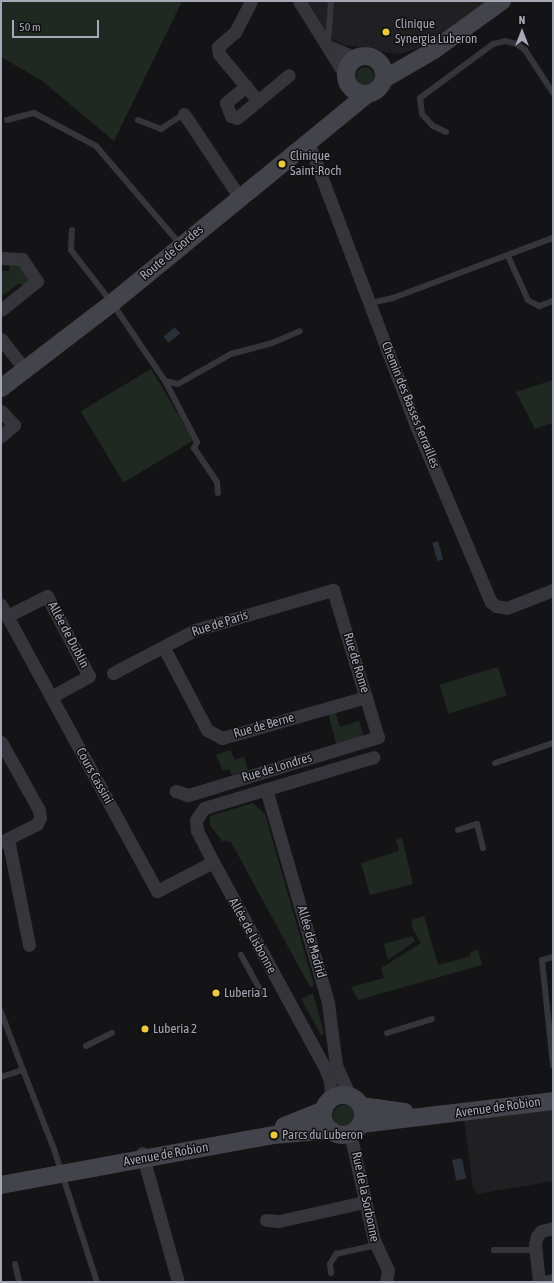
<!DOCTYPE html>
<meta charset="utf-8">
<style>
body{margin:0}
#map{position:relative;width:554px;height:1283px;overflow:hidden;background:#141416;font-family:"Asap Condensed",sans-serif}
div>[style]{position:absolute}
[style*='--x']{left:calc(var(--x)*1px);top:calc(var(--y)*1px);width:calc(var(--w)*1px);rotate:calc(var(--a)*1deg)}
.built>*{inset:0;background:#202023}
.green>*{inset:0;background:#202822;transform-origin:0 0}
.round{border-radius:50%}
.water>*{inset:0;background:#2a3039;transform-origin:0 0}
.lane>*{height:6px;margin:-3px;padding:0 3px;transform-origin:3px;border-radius:3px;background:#35353b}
.street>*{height:13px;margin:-6.5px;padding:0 6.5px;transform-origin:6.5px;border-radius:6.5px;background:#35353b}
.secondary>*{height:18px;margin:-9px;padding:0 9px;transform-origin:9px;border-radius:9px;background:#43444b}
.secondary>.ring{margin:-9px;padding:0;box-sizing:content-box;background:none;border:18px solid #43444b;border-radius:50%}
.dots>*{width:11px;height:11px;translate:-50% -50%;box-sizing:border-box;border:2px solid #0f0f11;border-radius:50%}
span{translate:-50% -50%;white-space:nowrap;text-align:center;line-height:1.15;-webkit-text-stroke:3px #0f0f11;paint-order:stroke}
.poi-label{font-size:13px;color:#a6a8b6}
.left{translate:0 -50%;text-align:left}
.street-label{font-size:13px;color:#a6a8b6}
.frame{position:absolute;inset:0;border:2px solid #a6a8b6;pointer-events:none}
.north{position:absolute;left:502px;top:12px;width:40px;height:40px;-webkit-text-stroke:3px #0f0f11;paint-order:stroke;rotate:0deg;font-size:11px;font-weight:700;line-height:16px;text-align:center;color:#a6a8b6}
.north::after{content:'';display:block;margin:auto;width:14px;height:18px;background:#a6a8b6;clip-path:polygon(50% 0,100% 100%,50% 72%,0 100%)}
.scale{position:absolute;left:12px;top:20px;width:87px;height:18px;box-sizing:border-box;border:2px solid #a6a8b6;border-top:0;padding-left:5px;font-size:12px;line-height:14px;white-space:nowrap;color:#a6a8b6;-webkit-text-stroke:3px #0f0f11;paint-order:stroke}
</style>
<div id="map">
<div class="built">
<div style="clip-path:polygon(304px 1px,491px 1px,457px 27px,417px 48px,401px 54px,385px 52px,371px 47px,347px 46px,329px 38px)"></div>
<div style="clip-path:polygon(553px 1106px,553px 1181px,478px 1194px,473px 1188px,464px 1120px)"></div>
</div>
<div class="green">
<div style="clip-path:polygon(1px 1px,182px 1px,114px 141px,41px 80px,1px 57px)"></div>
<div class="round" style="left:356px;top:67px;width:18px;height:18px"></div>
<div style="clip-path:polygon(16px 261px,30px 280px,24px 286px,19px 283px,1px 297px,1px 271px,9px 271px,10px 264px)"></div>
<div style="left:151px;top:369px;width:83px;height:82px;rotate:59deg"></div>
<div style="clip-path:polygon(553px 380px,553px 428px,551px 423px,535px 429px,516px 392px)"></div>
<div style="left:498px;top:667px;width:30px;height:61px;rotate:73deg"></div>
<div style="clip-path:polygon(335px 711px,340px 727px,359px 721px,364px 738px,337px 746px,328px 713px)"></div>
<div style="clip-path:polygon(230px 750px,235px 760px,244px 757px,248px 770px,232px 775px,229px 769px,223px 771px,216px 755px)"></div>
<div style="clip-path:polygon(253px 803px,265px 814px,314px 985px,310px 987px,231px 842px,222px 841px,210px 825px,210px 816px)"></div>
<div style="clip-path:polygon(402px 838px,413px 884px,370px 895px,361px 863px,399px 851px,396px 840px)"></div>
<div style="clip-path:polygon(424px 916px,438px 965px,471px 956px,470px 952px,478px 950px,482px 965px,358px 1000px,351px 987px,384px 978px,381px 968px,421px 943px,412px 927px,412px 920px)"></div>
<div style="clip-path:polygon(412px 936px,415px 941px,388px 960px,384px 944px)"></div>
<div style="clip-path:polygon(313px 993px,324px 1034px,321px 1035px,301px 999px)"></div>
<div class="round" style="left:333px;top:1105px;width:22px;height:22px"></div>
</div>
<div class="water">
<div style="left:175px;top:327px;width:8px;height:15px;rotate:50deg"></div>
<div style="left:438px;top:541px;width:19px;height:6px;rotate:74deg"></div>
<div style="left:462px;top:1158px;width:21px;height:10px;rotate:79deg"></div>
</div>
<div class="lane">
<div style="--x:328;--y:43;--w:42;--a:-85.9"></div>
<div style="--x:7;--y:120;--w:28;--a:-15"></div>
<div style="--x:34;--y:113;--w:70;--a:28"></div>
<div style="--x:96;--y:146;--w:129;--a:49.4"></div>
<div style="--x:138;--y:120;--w:25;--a:21"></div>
<div style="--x:161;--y:129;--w:27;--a:-33"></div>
<div style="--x:446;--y:132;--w:14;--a:-155"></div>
<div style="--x:433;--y:126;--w:16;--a:-133"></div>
<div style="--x:422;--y:114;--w:16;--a:-97"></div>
<div style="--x:420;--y:98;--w:91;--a:-36.5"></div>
<div style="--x:493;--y:44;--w:12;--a:-14"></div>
<div style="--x:505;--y:41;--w:12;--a:14"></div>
<div style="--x:517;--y:44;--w:10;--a:37"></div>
<div style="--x:525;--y:50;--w:51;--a:56.9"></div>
<div style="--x:72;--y:230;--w:20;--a:93"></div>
<div style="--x:71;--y:250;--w:67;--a:52.3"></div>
<div style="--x:112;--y:303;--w:94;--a:55.8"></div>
<div style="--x:165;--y:381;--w:13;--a:13"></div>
<div style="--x:178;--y:384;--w:61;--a:-29.5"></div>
<div style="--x:231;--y:354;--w:42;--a:-15"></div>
<div style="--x:272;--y:343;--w:30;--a:-23"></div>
<div style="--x:508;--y:256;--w:48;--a:65.6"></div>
<div style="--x:528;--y:300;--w:13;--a:29"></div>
<div style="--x:539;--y:306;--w:15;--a:-20"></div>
<div style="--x:370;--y:303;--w:24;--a:-12"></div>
<div style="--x:393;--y:298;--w:171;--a:-20.6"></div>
<div style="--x:165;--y:381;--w:69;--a:62.3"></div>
<div style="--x:197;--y:442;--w:7;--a:117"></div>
<div style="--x:194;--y:448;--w:41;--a:55.9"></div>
<div style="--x:217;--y:482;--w:11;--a:85"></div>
<div style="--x:495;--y:763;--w:61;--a:-19"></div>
<div style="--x:458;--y:830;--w:20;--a:-18"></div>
<div style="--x:477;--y:824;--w:25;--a:76"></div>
<div style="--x:241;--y:955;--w:46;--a:61.2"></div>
<div style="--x:553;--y:957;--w:11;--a:165"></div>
<div style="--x:542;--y:960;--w:106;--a:84"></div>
<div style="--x:1;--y:1012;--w:62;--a:69.2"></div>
<div style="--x:387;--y:1033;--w:47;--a:-17.3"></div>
<div style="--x:86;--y:1046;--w:29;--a:-27"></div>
<div style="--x:1;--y:1077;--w:23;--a:-18"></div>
<div style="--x:23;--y:1070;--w:85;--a:68.6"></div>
<div style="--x:54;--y:1149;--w:140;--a:72.1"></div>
<div style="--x:494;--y:1250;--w:42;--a:0"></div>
<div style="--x:15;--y:1264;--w:18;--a:77"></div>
<div style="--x:331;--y:1273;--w:9;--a:-96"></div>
<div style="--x:330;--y:1264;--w:12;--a:-59"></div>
<div style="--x:336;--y:1254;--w:41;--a:-12.7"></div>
</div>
<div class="street">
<div style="--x:251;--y:1;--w:35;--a:117"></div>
<div style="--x:235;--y:32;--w:23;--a:139"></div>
<div style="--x:218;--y:47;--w:7;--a:82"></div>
<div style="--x:219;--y:54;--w:61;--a:50.3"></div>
<div style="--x:299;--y:1;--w:87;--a:58.1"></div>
<div style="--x:328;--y:46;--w:30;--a:23"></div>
<div style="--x:246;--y:86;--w:26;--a:140"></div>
<div style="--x:226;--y:103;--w:14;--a:69"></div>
<div style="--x:231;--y:116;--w:6;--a:18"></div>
<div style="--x:237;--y:118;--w:67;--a:-39.6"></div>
<div style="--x:184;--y:114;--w:101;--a:56.3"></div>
<div style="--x:306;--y:145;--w:9;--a:49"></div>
<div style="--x:312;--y:152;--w:295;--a:69.2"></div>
<div style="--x:417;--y:428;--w:189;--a:67"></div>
<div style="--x:491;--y:602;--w:6;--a:39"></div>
<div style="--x:496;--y:606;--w:11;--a:10"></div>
<div style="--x:507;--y:608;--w:49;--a:-21.4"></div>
<div style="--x:1;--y:258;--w:21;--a:3"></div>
<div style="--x:22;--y:259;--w:27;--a:56"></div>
<div style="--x:37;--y:281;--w:46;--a:141.1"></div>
<div style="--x:1;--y:339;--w:39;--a:52"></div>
<div style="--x:1;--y:411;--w:19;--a:47"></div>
<div style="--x:14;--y:425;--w:17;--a:140"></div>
<div style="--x:1;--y:605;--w:326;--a:61.4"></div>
<div style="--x:157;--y:891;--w:63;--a:-27.4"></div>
<div style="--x:7;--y:616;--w:45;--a:-26.6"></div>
<div style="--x:47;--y:596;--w:90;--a:62.3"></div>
<div style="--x:89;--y:676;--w:43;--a:151.1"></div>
<div style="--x:164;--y:648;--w:93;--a:62.3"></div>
<div style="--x:207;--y:730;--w:17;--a:28"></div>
<div style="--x:222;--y:738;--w:150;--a:-15.9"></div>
<div style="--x:113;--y:673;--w:93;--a:-27.7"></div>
<div style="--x:195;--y:630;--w:144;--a:-16.2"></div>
<div style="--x:333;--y:590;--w:154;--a:73"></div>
<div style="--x:378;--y:737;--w:199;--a:163"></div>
<div style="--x:188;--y:795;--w:13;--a:-162"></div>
<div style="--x:1;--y:742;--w:78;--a:60.8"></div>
<div style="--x:39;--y:810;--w:8;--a:83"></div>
<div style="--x:40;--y:818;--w:7;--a:117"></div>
<div style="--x:37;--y:824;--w:40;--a:153.4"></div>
<div style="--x:266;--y:789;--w:223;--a:73.8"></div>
<div style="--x:328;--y:1003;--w:63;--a:82.6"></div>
<div style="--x:336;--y:1065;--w:34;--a:66"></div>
<div style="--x:8;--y:839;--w:108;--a:78.8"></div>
<div style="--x:331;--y:1099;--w:18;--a:-93"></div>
<div style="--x:330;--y:1081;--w:14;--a:-111"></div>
<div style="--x:325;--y:1068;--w:234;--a:-118.5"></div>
<div style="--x:213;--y:862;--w:36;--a:-117"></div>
<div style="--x:197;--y:830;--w:10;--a:-96"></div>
<div style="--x:196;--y:820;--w:14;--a:-56"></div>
<div style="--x:204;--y:808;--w:177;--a:-16.7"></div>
<div style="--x:350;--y:1133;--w:110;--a:77.4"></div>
<div style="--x:374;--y:1240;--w:33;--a:65"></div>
<div style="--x:388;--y:1270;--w:12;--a:99"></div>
<div style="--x:142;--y:1153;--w:134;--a:74.4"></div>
<div style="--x:266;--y:1220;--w:13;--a:4"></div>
<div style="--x:279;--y:1221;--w:88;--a:-12.5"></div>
<div style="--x:539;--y:1282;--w:38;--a:-96"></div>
<div style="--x:535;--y:1244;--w:8;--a:-76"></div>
<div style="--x:537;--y:1236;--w:6;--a:-51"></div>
<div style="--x:541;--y:1231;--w:12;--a:-14"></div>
<div style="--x:544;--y:1282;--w:9;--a:-13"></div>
</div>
<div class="secondary">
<div class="ring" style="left:346px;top:56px;width:20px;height:20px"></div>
<div style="--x:384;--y:79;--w:58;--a:-30.1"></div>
<div style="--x:434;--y:50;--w:84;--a:-35.8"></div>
<div style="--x:1;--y:388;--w:140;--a:-37.4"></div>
<div style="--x:112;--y:303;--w:330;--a:-39.3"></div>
<div class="ring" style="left:323px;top:1095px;width:22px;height:22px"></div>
<div style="--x:361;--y:1106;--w:44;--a:7.8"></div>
<div style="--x:361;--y:1124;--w:193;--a:-6.8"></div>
<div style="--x:284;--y:1126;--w:43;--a:-21.8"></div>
<div style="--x:1;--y:1185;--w:278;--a:-10.4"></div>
<div style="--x:274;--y:1135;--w:57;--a:-5"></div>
</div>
<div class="dots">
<div style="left:386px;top:32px;background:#efcb33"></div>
<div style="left:282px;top:164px;background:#efcb33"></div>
<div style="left:216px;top:993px;background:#efcb33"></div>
<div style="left:145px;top:1029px;background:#efcb33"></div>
<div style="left:274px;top:1135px;background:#efcb33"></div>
</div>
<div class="poi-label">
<span class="left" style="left:395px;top:32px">Clinique<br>Synergia Luberon</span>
<span class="left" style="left:290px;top:164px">Clinique<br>Saint-Roch</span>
<span class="left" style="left:224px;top:993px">Luberia 1</span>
<span class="left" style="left:153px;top:1029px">Luberia 2</span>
<span class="left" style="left:282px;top:1135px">Parcs du Luberon</span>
</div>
<div class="street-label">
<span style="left:172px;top:253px;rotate:-40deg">Route de Gordes</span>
<span style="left:410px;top:405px;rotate:68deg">Chemin des Basses Ferrailles</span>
<span style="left:220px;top:624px;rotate:-18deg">Rue de Paris</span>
<span style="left:68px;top:635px;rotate:62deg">Allée de Dublin</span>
<span style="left:356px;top:663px;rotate:73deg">Rue de Rome</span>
<span style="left:264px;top:726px;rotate:-16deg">Rue de Berne</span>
<span style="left:277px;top:768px;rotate:-17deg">Rue de Londres</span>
<span style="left:94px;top:776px;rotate:61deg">Cours Cassini</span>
<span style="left:252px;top:936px;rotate:61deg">Allée de Lisbonne</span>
<span style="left:311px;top:942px;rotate:74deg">Allée de Madrid</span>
<span style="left:498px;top:1108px;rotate:-8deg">Avenue de Robion</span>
<span style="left:166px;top:1155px;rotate:-10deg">Avenue de Robion</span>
<span style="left:365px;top:1197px;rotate:78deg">Rue de la Sorbonne</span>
</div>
<div class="frame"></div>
<div class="north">N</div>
<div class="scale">50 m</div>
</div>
